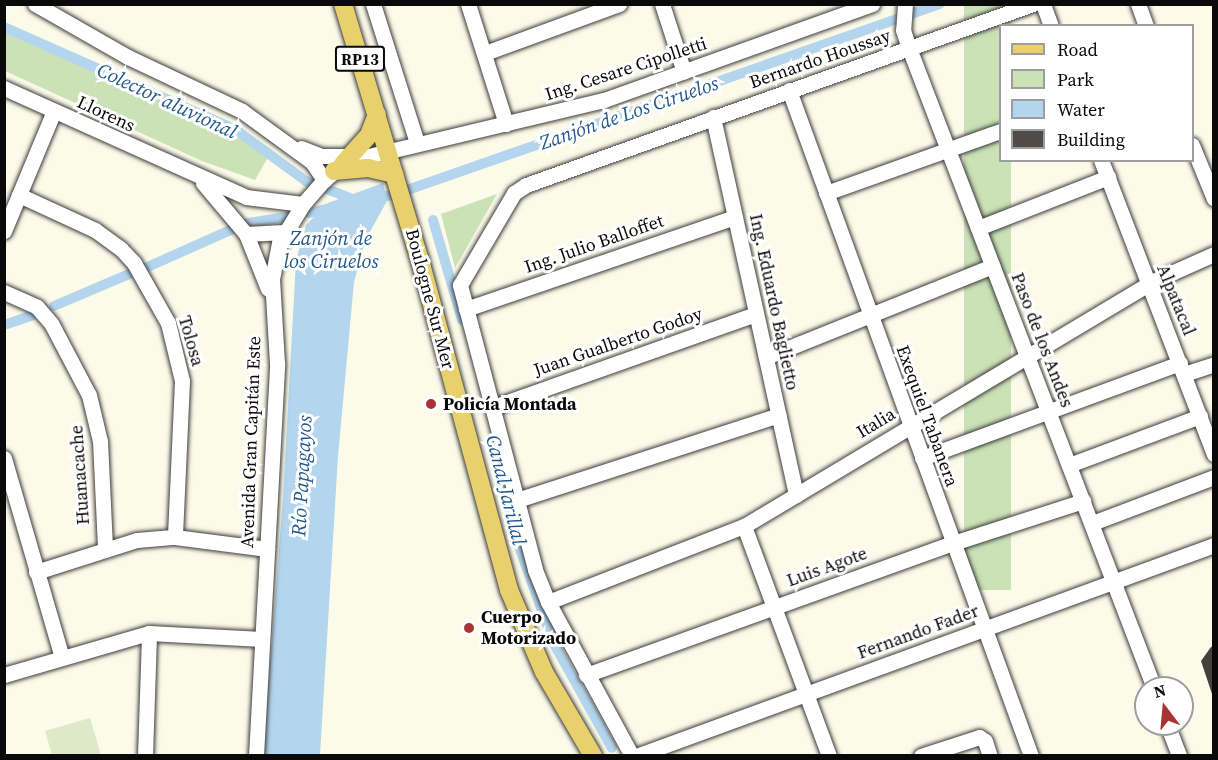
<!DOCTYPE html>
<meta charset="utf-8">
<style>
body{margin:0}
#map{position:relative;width:1218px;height:760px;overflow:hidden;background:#fcfae8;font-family:"Source Serif 4",serif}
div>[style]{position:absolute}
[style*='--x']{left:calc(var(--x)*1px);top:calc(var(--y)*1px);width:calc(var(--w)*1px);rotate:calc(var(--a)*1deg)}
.green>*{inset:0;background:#cbe2b7;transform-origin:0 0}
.pitch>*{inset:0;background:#dceac8}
.water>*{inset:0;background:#b3d5ee}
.canal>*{height:10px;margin:-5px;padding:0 5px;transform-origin:5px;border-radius:5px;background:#b3d5ee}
.roads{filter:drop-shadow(0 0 2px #3c3c3c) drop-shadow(0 0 2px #3c3c3c)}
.minor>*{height:15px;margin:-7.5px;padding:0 7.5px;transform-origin:7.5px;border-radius:7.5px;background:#fff}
.major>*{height:18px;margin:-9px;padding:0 9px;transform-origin:9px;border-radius:9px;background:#e8d16c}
.wall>*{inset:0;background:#46403d}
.building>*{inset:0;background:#514b47}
.dots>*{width:16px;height:16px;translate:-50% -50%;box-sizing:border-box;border:3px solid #fff;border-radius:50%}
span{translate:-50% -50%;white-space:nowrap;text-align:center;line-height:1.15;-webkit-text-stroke:6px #fff;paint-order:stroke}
.shield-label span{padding:2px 4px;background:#fff;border:2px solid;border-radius:4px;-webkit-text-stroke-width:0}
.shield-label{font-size:16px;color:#090909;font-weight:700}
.street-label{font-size:18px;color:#090909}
.poi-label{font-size:18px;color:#090909;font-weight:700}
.left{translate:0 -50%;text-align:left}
.water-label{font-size:20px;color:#23588b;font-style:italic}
.frame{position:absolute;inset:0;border:6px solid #090909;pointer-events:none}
.legend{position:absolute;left:999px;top:24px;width:195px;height:138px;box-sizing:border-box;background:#fff;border:2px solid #9d9d9d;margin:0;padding:8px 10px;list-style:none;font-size:18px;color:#090909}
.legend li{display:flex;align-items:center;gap:12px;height:30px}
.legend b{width:30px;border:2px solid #9d9d9d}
.north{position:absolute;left:1134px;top:676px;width:60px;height:60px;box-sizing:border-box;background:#fff;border:2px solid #9d9d9d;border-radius:50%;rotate:344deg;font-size:16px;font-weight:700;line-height:24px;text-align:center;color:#090909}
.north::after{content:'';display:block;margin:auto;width:21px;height:27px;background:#a83333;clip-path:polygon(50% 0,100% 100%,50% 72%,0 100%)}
</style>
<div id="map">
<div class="green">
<div style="left:964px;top:5px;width:47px;height:585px"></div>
<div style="clip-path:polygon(5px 28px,242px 129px,272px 150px,255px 180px,202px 161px,5px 71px)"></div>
<div style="clip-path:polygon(497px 194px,455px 268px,441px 214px)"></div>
</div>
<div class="pitch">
<div style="clip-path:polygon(90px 718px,101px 755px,52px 755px,45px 731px)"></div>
</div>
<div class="water">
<div style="clip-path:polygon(383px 183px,387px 201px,366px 239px,354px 282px,338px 456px,320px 755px,263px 756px,283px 498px,296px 260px,306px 225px,328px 203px)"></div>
</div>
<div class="canal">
<div style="--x:4;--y:27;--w:254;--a:23.9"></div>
<div style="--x:236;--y:130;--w:87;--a:36.1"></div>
<div style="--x:306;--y:181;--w:53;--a:21.2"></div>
<div style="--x:372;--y:198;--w:21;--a:-8"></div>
<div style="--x:393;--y:195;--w:579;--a:-19.25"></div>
<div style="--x:309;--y:213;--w:26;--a:-13"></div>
<div style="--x:433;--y:220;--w:104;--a:73.8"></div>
<div style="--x:248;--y:223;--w:39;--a:-9"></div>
<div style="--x:143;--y:269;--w:98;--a:-24"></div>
<div style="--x:54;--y:306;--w:82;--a:-23.1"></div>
<div style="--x:4;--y:325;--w:31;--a:-19"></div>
<div style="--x:497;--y:451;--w:89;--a:77.7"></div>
<div style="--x:516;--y:538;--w:110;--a:70.4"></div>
<div style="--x:553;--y:642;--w:121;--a:60.9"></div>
</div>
<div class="roads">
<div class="minor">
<div style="--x:35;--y:4;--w:107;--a:29.7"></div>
<div style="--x:128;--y:57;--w:126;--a:25.3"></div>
<div style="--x:242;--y:111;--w:87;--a:36.1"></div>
<div style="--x:312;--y:162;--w:22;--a:56"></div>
<div style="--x:373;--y:4;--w:146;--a:72.4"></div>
<div style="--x:468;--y:4;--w:126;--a:72.4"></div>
<div style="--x:662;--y:4;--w:71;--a:72.1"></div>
<div style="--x:905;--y:4;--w:26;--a:94"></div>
<div style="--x:903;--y:30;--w:19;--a:72"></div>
<div style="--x:909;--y:48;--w:685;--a:69.05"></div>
<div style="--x:1043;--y:4;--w:23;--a:70"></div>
<div style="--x:1138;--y:4;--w:23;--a:70"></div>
<div style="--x:485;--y:53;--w:143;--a:-20.1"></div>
<div style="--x:4;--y:88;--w:265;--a:24.2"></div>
<div style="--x:246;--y:197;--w:57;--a:7"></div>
<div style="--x:789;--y:90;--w:709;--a:70.03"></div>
<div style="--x:713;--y:117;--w:387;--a:77.6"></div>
<div style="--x:1192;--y:145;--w:58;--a:67.8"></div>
<div style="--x:301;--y:148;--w:22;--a:21"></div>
<div style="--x:322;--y:156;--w:28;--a:0"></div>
<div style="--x:1101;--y:160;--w:315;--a:69"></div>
<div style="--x:203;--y:183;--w:67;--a:49.9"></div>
<div style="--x:246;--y:234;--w:59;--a:68.2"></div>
<div style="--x:826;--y:193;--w:185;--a:-19.6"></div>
<div style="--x:19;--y:195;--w:84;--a:24.7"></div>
<div style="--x:95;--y:230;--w:32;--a:36"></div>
<div style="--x:121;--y:249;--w:19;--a:47"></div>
<div style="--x:134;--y:263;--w:69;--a:60.5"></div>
<div style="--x:168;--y:323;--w:60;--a:76.4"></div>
<div style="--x:182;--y:381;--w:156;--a:92.6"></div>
<div style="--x:978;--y:228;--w:140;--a:-21.4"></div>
<div style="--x:4;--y:231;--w:130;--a:-67.4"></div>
<div style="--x:246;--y:234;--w:38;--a:-3"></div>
<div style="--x:4;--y:292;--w:36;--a:24"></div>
<div style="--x:37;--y:307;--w:21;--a:49"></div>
<div style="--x:51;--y:323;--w:81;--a:62.2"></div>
<div style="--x:89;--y:395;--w:47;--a:76.6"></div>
<div style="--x:100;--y:441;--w:108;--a:87.3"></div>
<div style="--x:466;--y:309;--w:284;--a:-18.9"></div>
<div style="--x:766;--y:357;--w:244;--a:-21.9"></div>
<div style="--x:1184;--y:374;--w:32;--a:-18"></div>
<div style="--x:493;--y:407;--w:279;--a:-19.5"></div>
<div style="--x:4;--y:458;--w:208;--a:73.8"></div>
<div style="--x:922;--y:458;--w:275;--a:-20.2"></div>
<div style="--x:1069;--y:465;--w:140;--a:-20.5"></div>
<div style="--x:517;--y:500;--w:275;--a:-18"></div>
<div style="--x:1092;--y:523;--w:130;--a:-20.7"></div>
<div style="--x:744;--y:526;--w:245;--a:69.7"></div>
<div style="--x:36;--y:572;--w:106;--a:-17.6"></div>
<div style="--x:137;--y:540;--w:38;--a:-5"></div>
<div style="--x:175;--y:537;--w:93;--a:7.4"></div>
<div style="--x:548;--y:602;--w:210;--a:-21.2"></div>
<div style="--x:744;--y:526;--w:475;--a:-30.9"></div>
<div style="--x:1151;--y:282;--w:69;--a:-24"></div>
<div style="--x:4;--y:675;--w:151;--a:-16.2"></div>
<div style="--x:149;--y:633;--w:113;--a:3"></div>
<div style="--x:586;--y:675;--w:390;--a:-19.8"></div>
<div style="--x:953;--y:543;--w:137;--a:-17.9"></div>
<div style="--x:1167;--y:724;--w:34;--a:69"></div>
<div style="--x:145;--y:756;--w:123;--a:-88.1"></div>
<div style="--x:256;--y:756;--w:394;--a:-86.9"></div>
<div style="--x:277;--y:363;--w:84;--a:-93.4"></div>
<div style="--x:272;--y:279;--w:37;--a:-79"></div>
<div style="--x:279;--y:243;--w:46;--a:-58.4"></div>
<div style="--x:303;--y:204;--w:32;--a:-49"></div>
<div style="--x:324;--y:180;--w:25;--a:-40"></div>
<div style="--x:343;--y:164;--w:14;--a:-21"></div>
<div style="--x:356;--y:159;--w:255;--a:-13.4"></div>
<div style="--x:604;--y:100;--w:285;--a:-19.7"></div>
<div style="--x:632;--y:756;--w:175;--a:-118.6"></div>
<div style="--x:548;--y:602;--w:35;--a:-112"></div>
<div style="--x:535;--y:569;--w:294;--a:-104.8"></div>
<div style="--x:460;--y:285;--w:107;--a:-59.6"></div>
<div style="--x:514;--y:193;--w:14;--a:-34"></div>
<div style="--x:526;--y:185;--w:538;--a:-19.65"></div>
<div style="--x:636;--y:756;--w:615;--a:-20.05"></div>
<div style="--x:921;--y:756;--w:61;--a:-18.1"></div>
<div style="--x:979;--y:737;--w:7;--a:34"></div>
<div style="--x:985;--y:741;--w:16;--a:72"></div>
</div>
<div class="major">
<div style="--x:343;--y:4;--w:267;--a:73.3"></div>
<div style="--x:420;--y:260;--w:342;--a:74.9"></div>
<div style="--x:509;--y:590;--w:89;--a:66.9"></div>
<div style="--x:544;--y:672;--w:97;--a:59.7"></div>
<div style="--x:343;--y:164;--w:39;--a:-48"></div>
<div style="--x:369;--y:135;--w:22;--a:-69"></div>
<div style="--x:334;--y:171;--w:34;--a:-5"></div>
<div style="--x:368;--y:168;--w:27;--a:13"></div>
</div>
</div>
<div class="wall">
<div style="clip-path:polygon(1214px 646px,1214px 700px,1201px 661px,1211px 647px)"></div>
</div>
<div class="building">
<div style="clip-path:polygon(1214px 646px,1214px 655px,1211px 647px)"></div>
</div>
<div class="dots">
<div style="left:431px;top:404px;background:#a83333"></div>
<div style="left:469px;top:628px;background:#a83333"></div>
</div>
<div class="shield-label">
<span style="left:360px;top:59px">RP13</span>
</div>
<div class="street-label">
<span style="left:820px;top:59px;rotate:-19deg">Bernardo Houssay</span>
<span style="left:626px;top:69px;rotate:-18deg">Ing. Cesare Cipolletti</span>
<span style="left:106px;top:114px;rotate:25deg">Llorens</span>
<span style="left:594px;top:244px;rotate:-19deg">Ing. Julio Balloffet</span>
<span style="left:430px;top:299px;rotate:75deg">Boulogne Sur Mer</span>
<span style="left:1176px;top:300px;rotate:68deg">Alpatacal</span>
<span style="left:774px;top:302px;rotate:78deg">Ing. Eduardo Baglietto</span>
<span style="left:1042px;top:340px;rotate:69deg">Paso de los Andes</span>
<span style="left:191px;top:341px;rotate:74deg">Tolosa</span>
<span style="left:618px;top:342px;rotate:-19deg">Juan Gualberto Godoy</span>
<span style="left:927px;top:416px;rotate:70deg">Exequiel Tabanera</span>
<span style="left:876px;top:423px;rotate:-31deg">Italia</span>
<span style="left:251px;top:442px;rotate:-88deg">Avenida Gran Capitán Este</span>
<span style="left:80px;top:475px;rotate:-94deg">Huanacache</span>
<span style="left:827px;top:567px;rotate:-20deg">Luis Agote</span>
<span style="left:918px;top:632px;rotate:-20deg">Fernando Fader</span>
</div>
<div class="poi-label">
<span class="left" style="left:443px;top:404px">Policía Montada</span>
<span class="left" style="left:481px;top:628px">Cuerpo<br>Motorizado</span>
</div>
<div class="water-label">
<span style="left:167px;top:101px;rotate:25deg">Colector aluvional</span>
<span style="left:629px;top:113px;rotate:-19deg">Zanjón de Los Ciruelos</span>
<span style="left:331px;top:250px">Zanjón de<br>los Ciruelos</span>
<span style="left:302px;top:476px;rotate:-87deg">Río Papagayos</span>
<span style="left:506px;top:490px;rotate:76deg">Canal Jarillal</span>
</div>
<div class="frame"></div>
<ul class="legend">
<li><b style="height:8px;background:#e8d16c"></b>Road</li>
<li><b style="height:16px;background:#cbe2b7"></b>Park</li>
<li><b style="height:16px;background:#b3d5ee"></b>Water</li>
<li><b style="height:16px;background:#514b47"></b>Building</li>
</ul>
<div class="north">N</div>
</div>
